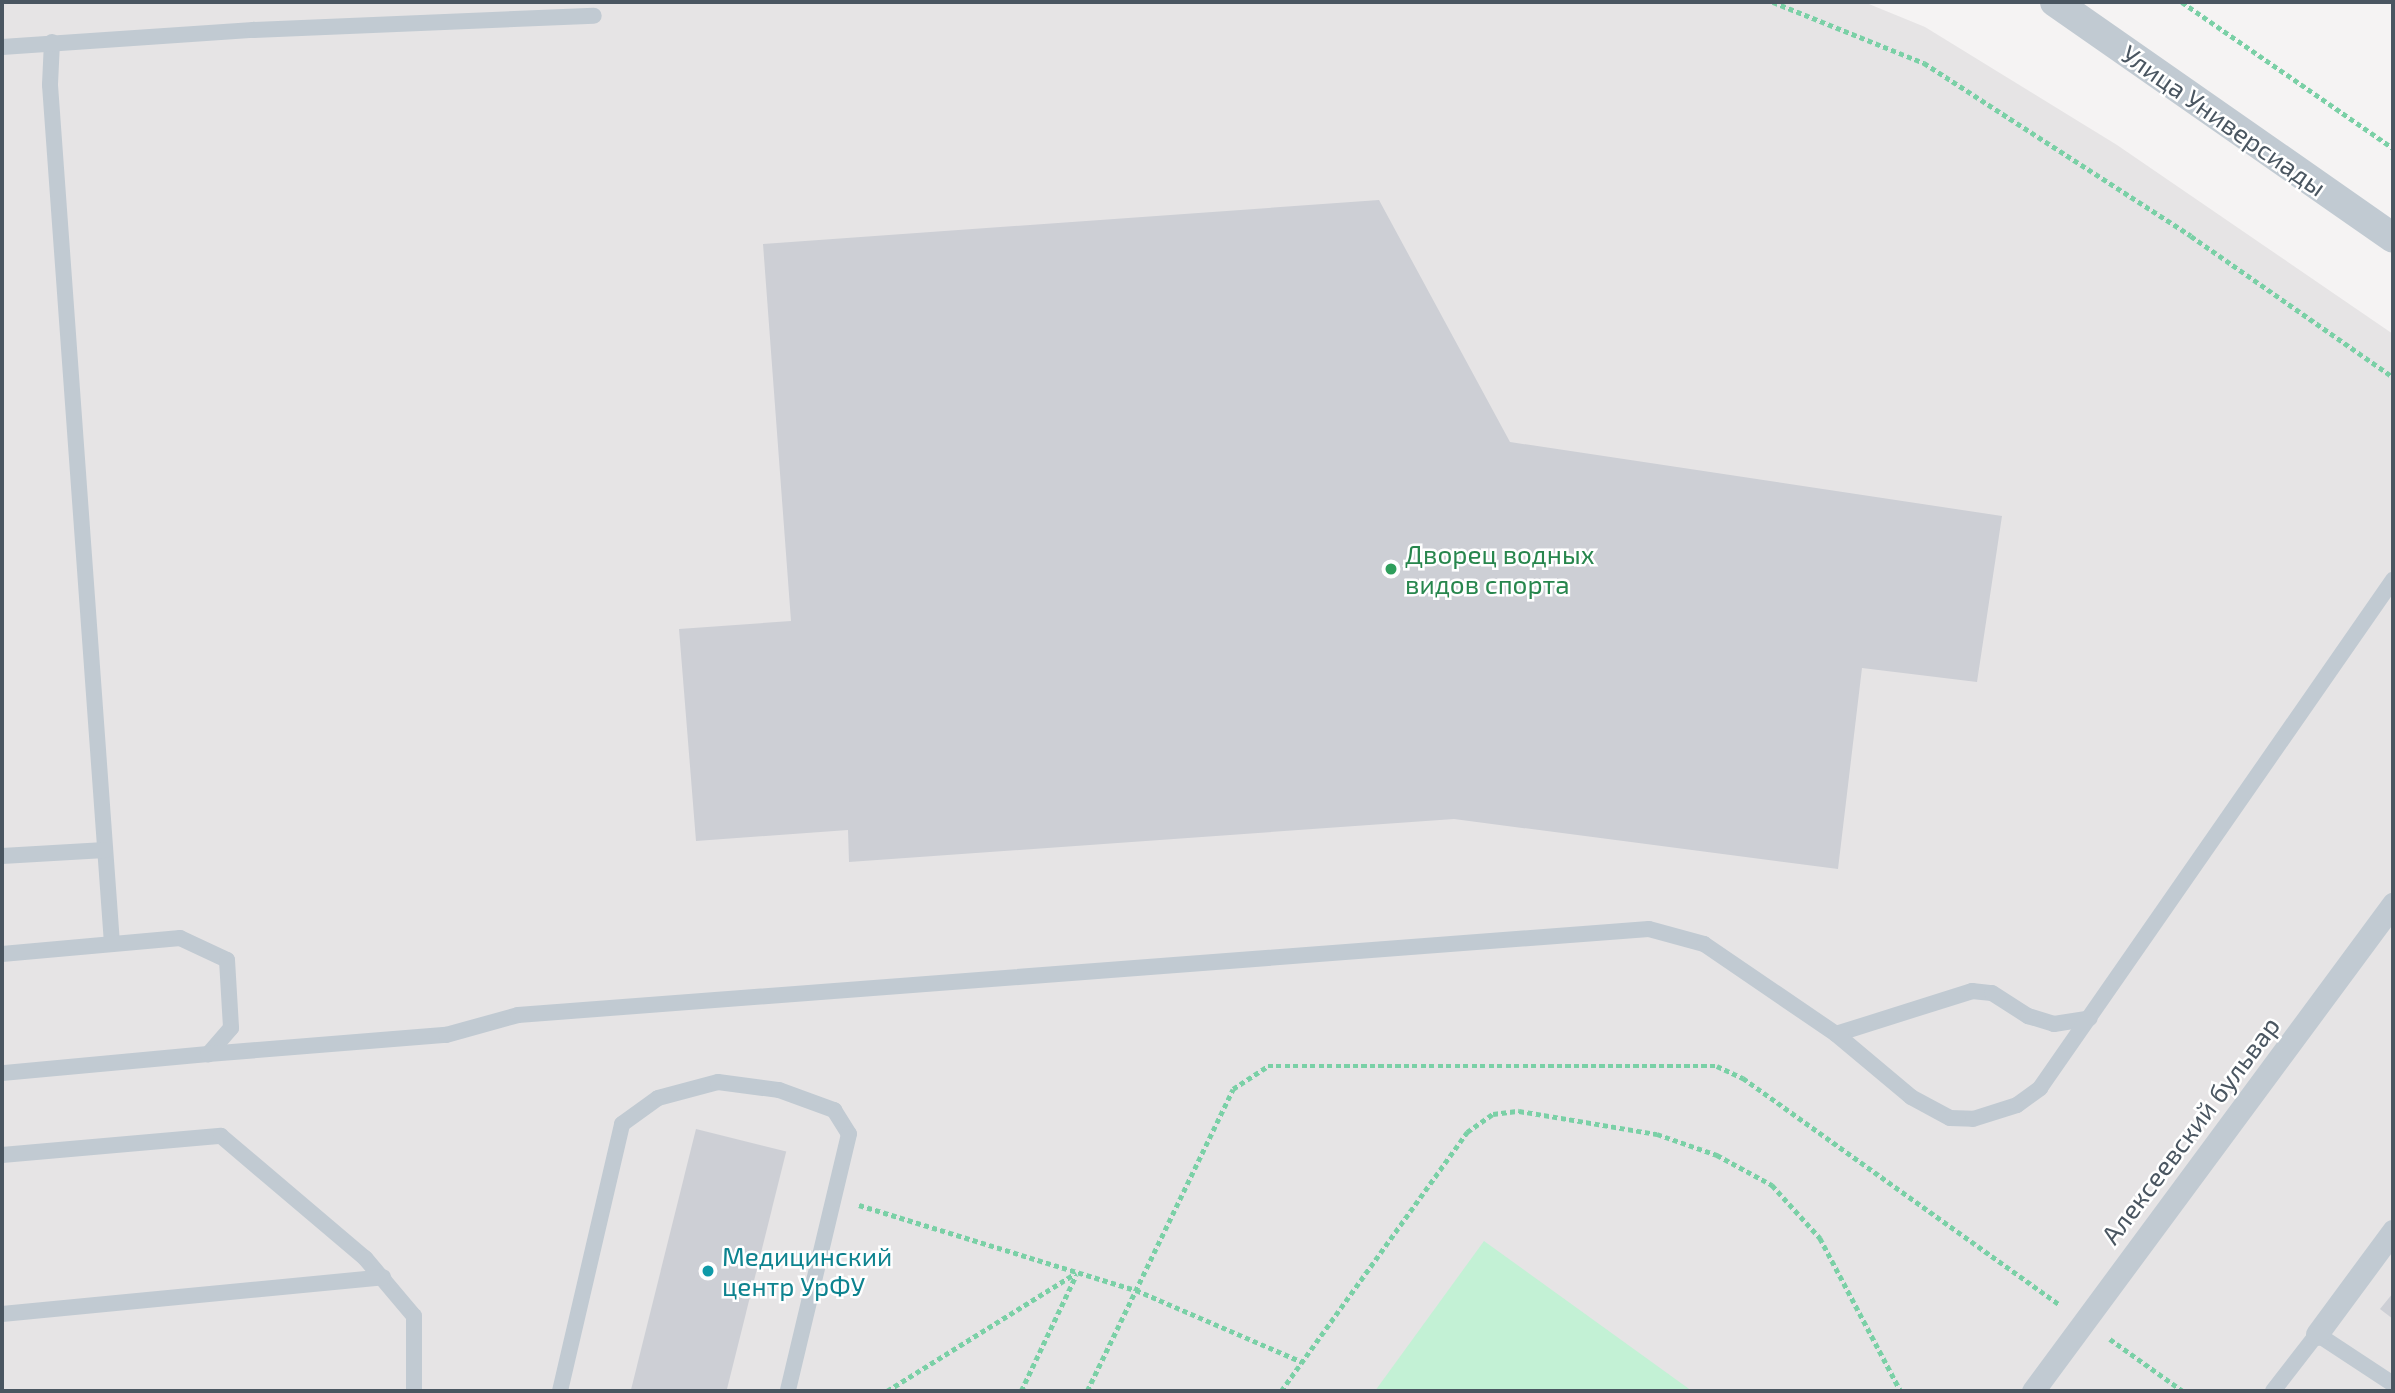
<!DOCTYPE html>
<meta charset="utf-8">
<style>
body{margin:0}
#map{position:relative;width:2395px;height:1393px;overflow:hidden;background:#f5f3f3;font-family:"Exo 2",sans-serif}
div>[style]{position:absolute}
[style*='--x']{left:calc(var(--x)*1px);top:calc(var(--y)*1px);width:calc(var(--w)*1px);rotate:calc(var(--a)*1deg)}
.education>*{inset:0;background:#e6e4e5}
.green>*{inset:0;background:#c3f1d5}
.building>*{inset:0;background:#cdcfd5;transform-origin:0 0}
.path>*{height:4.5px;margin-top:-2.25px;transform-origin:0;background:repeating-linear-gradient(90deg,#7ad0a6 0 5px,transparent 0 8.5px)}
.service>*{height:16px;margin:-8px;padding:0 8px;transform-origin:8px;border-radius:8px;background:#c1cad2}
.pedestrian>*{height:23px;margin:-11.5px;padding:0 11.5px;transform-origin:11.5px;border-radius:11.5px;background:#c1cad2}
.minor>*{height:30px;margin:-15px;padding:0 15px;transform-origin:15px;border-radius:15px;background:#c1cad2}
.dots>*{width:19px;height:19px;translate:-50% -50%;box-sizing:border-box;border:4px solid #fff;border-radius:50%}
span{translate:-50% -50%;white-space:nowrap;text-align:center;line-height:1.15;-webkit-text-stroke:5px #fff;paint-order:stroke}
.street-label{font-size:26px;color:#4a5661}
.leisure-label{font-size:26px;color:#27864d}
.left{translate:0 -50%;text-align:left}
.culture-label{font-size:26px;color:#0d838f}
.frame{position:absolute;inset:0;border:4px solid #4a5661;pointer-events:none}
</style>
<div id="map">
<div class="education">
<div style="clip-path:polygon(2px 2px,1864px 2px,1925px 27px,2117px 145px,2393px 334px,2393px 1391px,2px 1391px)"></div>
</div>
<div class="green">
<div style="clip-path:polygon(1484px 1241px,1692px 1391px,1375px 1391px)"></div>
</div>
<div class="building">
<div style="clip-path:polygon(1379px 200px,1510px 442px,2002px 516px,1977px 682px,1862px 668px,1838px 869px,1454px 819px,849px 862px,848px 830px,696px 841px,679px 629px,791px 621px,763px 244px)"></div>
<div style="left:696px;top:1129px;width:93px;height:270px;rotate:14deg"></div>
<div style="clip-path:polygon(2393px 1293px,2393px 1319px,2380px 1309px)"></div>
</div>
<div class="path">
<div style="--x:1773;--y:2;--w:163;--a:22"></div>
<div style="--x:1924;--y:63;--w:318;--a:32.9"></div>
<div style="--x:2191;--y:236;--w:246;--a:34.9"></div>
<div style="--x:2182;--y:2;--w:257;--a:34.7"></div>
<div style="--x:859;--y:1205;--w:290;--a:17.1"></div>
<div style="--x:1136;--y:1290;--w:181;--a:23.4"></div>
<div style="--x:2110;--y:1339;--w:90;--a:35.5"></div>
<div style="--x:887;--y:1391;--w:223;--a:-32"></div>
<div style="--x:1021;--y:1391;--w:128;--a:-64.6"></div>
<div style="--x:1087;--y:1391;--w:335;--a:-64.2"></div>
<div style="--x:1233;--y:1089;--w:42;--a:-33.3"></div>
<div style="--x:1268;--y:1066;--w:449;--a:0"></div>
<div style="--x:1717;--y:1066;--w:29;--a:25"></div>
<div style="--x:1743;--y:1078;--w:388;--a:35.6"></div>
<div style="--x:1281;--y:1391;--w:319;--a:-54.3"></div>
<div style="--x:1467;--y:1132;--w:32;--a:-35"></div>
<div style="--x:1493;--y:1114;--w:26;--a:-7"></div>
<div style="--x:1519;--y:1111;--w:140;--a:9.5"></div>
<div style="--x:1657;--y:1134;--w:64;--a:19.3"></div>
<div style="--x:1717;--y:1155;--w:63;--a:28.6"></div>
<div style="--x:1772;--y:1185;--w:72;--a:47.8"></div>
<div style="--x:1820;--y:1238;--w:172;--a:62.2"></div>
</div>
<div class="service">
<div style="--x:52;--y:42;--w:43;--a:92.7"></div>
<div style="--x:50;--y:85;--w:861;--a:85.87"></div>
<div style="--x:2;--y:47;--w:252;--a:-3.9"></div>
<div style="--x:253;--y:30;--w:341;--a:-2.4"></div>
<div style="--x:2;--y:856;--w:103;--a:-3.3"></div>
<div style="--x:2;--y:954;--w:179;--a:-5.1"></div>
<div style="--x:180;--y:938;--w:52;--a:25.1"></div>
<div style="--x:227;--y:960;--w:68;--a:86.6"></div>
<div style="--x:231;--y:1028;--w:35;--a:131"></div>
<div style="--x:208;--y:1054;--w:207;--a:174.7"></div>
<div style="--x:1836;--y:1034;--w:143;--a:-17.5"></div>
<div style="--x:1972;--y:991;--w:20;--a:6"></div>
<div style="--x:1992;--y:993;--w:43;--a:32.6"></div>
<div style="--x:2028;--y:1016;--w:27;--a:17"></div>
<div style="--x:2054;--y:1024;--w:36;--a:-9"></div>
<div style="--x:208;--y:1054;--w:239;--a:-4.6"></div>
<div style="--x:446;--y:1035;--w:75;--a:-15.5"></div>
<div style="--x:518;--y:1015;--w:1134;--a:-4.35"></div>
<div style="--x:1649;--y:929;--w:57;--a:15.3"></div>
<div style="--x:1704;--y:944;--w:160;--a:34.3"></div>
<div style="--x:1836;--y:1034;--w:98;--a:40"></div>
<div style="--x:1911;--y:1097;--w:44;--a:28.3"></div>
<div style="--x:1950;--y:1118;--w:23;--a:2"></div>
<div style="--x:1973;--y:1119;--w:46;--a:-17.7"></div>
<div style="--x:2017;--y:1105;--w:29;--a:-36"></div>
<div style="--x:2040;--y:1088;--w:619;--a:-55.21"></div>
<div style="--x:2;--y:1155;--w:220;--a:-5"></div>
<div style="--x:221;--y:1136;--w:189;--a:40.3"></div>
<div style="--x:365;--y:1258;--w:76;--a:49.8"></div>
<div style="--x:414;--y:1316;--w:75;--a:90"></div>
<div style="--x:2;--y:1314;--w:383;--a:-5.5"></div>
<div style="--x:560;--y:1391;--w:274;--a:-76.9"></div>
<div style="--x:622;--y:1124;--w:44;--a:-35.8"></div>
<div style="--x:658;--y:1098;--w:62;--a:-14.9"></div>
<div style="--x:718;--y:1082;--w:62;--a:7.5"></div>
<div style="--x:779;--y:1090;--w:59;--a:20"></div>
<div style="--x:834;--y:1110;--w:28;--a:58"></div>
<div style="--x:849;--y:1134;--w:264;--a:103.4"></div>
<div style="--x:2273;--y:1391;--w:72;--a:-52.3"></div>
<div style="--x:2317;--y:1334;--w:91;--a:33.3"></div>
</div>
<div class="pedestrian">
<div style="--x:2317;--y:1334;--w:128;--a:-53.6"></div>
<div style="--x:2033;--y:1391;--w:606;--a:-53.53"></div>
</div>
<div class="minor">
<div style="--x:2055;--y:2;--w:412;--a:34.9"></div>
</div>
<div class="dots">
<div style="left:1391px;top:569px;background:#2e9e5b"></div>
<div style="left:708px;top:1271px;background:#0f9aa8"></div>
</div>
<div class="street-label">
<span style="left:2224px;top:120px;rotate:35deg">Улица Универсиады</span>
<span style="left:2190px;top:1130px;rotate:-53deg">Алексеевский бульвар</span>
</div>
<div class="leisure-label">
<span class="left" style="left:1405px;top:569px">Дворец водных<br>видов спорта</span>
</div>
<div class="culture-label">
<span class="left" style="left:722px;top:1271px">Медицинский<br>центр УрФУ</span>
</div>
<div class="frame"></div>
</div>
